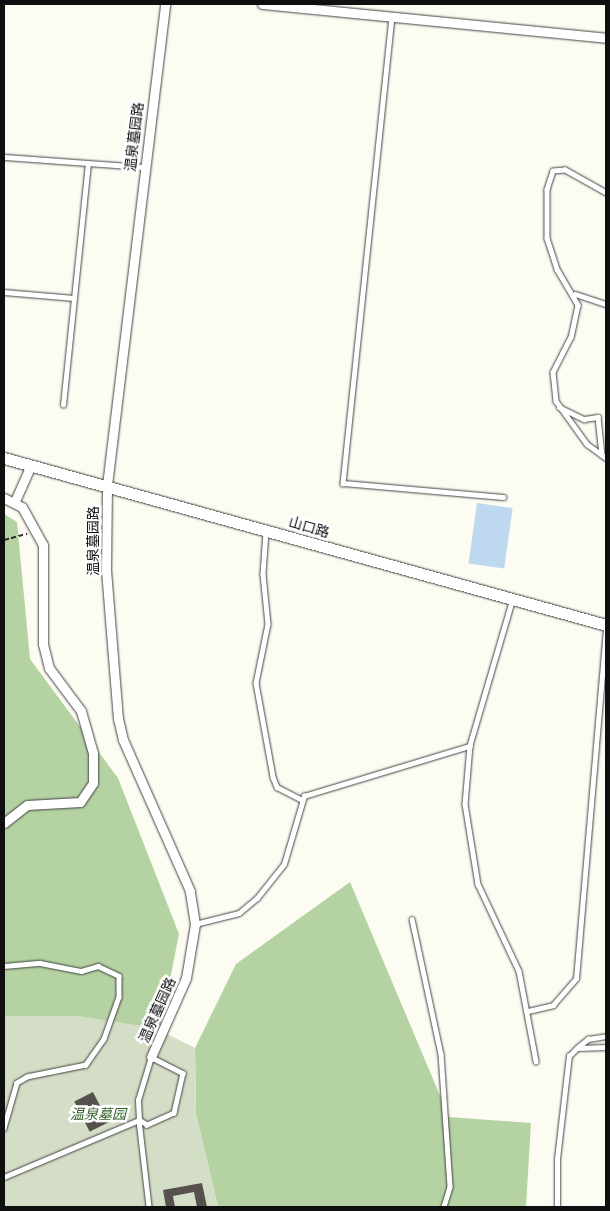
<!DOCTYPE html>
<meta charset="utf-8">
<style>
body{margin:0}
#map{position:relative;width:610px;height:1211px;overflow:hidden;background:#fdfcf3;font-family:Merriweather,"Noto Sans SC",serif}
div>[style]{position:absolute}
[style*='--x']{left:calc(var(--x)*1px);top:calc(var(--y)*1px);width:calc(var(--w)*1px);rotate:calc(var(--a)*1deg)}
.forest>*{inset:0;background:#b5d3a2}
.cemetery>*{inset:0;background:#d4dec6}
.water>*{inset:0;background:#bed9ef;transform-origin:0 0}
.building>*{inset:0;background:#57514d;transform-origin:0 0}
.path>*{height:2px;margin-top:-1px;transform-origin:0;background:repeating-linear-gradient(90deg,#313131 0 5px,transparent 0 7.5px)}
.roads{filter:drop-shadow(0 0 1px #424242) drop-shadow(0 0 1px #424242)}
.service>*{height:4.5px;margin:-2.25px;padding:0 2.25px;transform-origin:2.25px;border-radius:2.25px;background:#fff}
.minor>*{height:9px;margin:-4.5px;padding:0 4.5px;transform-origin:4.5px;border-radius:4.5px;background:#fff}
.tertiary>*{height:11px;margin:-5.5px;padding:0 5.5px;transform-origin:5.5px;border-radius:5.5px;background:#fff}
span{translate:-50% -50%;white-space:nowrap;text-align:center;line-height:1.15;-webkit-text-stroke:5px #fff;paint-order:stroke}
.street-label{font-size:14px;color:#0f0f0f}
.park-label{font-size:14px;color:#2f5f27;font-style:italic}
.frame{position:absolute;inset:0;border:5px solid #0f0f0f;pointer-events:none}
</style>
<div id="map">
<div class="forest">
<div style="clip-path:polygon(4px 514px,17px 522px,30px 659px,118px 778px,179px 934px,160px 1030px,4px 1016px)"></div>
<div style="clip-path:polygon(350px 882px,449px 1117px,531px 1123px,526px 1207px,218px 1207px,196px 1114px,195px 1048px,236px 964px)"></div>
</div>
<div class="cemetery">
<div style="clip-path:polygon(4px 1016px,79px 1016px,155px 1028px,195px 1048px,196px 1114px,218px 1207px,4px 1207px)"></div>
</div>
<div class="water">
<div style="left:477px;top:503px;width:36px;height:61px;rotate:8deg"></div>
</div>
<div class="building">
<div style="left:93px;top:1092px;width:34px;height:21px;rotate:63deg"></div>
<div style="clip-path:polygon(202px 1183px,207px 1207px,197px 1207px,194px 1192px,173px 1196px,175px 1207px,166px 1207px,163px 1190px)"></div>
</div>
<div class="path">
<div style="--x:4;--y:540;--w:24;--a:-15"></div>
</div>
<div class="roads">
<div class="service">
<div style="--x:392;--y:17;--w:469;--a:96"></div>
<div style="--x:343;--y:483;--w:161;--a:5"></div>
<div style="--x:4;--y:157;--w:140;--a:4.1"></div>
<div style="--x:606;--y:193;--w:47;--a:-150.7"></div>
<div style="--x:565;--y:170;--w:12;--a:175"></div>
<div style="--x:553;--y:171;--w:19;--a:108"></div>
<div style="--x:547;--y:189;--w:49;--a:90"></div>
<div style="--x:547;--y:238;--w:33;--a:72"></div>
<div style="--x:557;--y:269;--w:42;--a:59.7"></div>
<div style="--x:578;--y:305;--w:33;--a:102"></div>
<div style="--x:571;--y:337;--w:39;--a:117"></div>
<div style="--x:553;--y:372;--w:29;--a:84"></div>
<div style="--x:556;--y:401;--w:53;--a:54.2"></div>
<div style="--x:587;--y:444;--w:24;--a:36"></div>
<div style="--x:4;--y:292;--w:70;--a:4.9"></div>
<div style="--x:575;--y:294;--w:33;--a:18"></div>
<div style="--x:63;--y:405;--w:242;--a:-84.1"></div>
<div style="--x:559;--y:407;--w:28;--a:26"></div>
<div style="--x:584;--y:419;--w:14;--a:-8"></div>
<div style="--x:598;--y:417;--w:38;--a:84"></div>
<div style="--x:266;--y:532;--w:42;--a:94.1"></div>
<div style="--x:263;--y:574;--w:50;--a:84.3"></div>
<div style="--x:268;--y:624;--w:60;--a:101.5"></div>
<div style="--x:256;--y:683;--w:96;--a:79.7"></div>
<div style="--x:273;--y:777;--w:11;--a:68"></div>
<div style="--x:277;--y:787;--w:28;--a:27"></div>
<div style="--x:512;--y:602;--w:150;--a:106.3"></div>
<div style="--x:470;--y:746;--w:58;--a:94.9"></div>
<div style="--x:465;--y:804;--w:81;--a:80.8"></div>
<div style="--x:478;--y:884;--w:96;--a:64.8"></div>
<div style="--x:519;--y:971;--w:92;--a:79.3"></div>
<div style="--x:412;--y:919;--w:138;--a:77.9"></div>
<div style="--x:441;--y:1054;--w:133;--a:86.1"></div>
<div style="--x:450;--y:1187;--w:21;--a:107"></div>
<div style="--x:195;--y:924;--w:45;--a:-14"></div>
<div style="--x:239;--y:913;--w:23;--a:-40"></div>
<div style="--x:257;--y:898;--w:43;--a:-51.5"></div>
<div style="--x:284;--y:864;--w:71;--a:-73.6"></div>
<div style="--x:304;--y:796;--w:173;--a:-16.8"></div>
<div style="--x:4;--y:966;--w:36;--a:-5"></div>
<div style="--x:40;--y:963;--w:42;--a:11"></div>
<div style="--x:81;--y:971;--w:18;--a:-16"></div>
<div style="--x:98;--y:966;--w:23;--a:25"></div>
<div style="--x:119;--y:976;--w:21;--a:90"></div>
<div style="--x:119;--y:997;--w:45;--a:109.7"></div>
<div style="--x:104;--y:1039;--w:32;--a:125"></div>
<div style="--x:86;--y:1065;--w:60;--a:168.5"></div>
<div style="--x:27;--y:1077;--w:12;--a:149"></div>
<div style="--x:17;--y:1083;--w:47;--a:106.1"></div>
<div style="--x:528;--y:1011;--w:26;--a:-13"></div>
<div style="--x:553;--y:1005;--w:35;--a:-49"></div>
<div style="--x:576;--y:979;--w:354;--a:-85.1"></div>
<div style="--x:578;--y:1047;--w:13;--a:-39"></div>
<div style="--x:588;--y:1039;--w:18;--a:-9"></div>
<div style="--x:151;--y:1057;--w:36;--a:27"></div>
<div style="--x:183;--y:1073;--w:41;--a:102.7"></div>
<div style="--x:174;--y:1113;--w:30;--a:156"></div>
<div style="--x:147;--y:1125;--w:9;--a:-148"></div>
<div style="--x:139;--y:1120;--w:20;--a:-93"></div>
<div style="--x:138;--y:1100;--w:45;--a:-73.2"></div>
<div style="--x:4;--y:1177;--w:147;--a:-22.9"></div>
<div style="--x:139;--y:1120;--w:88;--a:83.4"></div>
<div style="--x:557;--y:1207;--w:48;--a:-90"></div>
<div style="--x:557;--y:1159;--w:104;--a:-83.4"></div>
<div style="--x:569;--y:1056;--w:11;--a:-45"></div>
<div style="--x:577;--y:1048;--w:29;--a:-2"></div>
</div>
<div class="minor">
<div style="--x:262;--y:4;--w:346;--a:5.6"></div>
<div style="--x:4;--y:498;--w:20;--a:27"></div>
<div style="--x:22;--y:507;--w:43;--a:61.1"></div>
<div style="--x:43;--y:545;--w:99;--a:90"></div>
<div style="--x:43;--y:644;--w:25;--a:76"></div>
<div style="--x:49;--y:668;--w:54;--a:53.3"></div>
<div style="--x:81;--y:711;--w:44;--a:74.1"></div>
<div style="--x:93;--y:753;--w:30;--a:90"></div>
<div style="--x:93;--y:783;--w:23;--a:124"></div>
<div style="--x:80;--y:802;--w:53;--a:176.8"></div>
<div style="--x:27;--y:805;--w:29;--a:142"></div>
<div style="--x:15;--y:501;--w:39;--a:-66"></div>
<div style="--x:151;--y:1057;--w:86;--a:-66.1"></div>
<div style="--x:186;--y:978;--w:55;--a:-80.5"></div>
<div style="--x:195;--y:924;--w:33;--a:-99"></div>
<div style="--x:190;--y:891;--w:165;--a:-113.9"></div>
<div style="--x:123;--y:740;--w:22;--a:-103"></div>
<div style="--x:118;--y:719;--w:149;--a:-94.6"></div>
<div style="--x:106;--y:570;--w:85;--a:-89.3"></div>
<div style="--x:107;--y:485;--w:484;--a:-83.1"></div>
</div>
<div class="tertiary">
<div style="--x:4;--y:458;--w:625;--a:15.5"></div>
</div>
</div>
<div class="street-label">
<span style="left:134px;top:137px;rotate:-83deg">温泉墓园路</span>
<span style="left:309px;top:527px;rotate:16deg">山口路</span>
<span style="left:93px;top:541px;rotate:-90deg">温泉墓园路</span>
<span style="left:157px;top:1010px;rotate:-66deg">温泉墓园路</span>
</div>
<div class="park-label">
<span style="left:98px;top:1114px">温泉墓园</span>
</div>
<div class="frame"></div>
</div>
